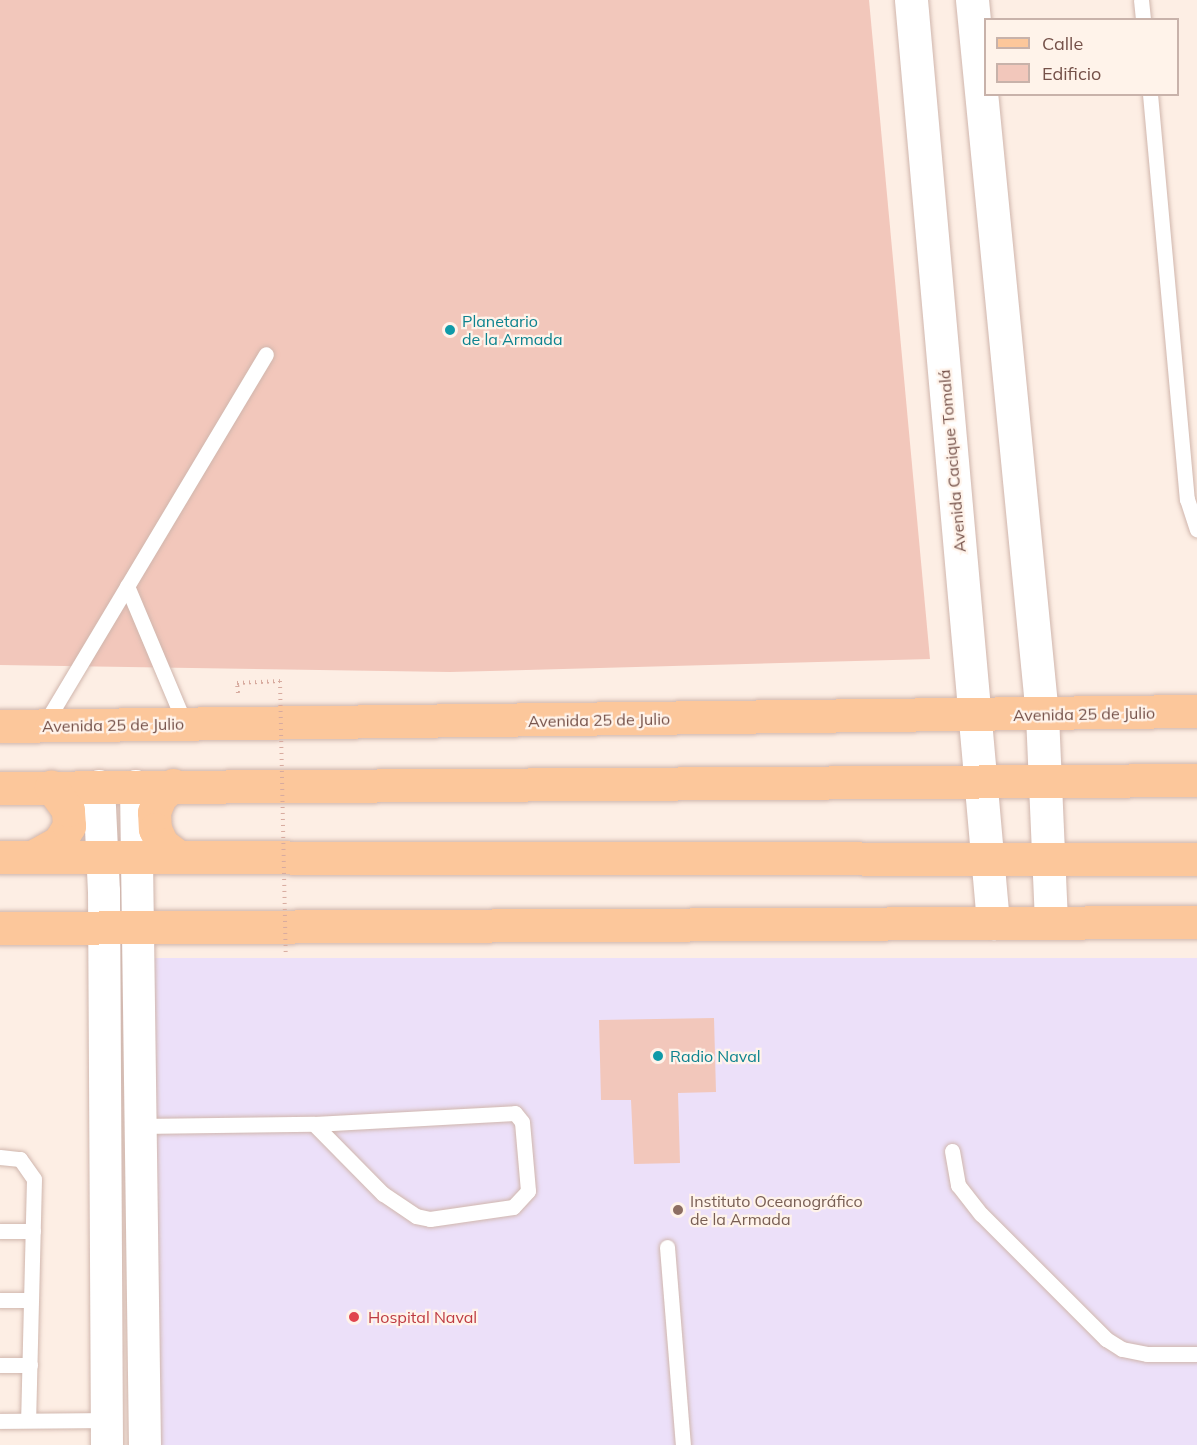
<!DOCTYPE html>
<meta charset="utf-8">
<style>
body{margin:0}
#map{position:relative;width:1197px;height:1445px;overflow:hidden;background:#fdeee4;font-family:Mulish,sans-serif}
div>[style]{position:absolute}
[style*='--x']{left:calc(var(--x)*1px);top:calc(var(--y)*1px);width:calc(var(--w)*1px);rotate:calc(var(--a)*1deg)}
.education>*{inset:0;background:#ece0f9;transform-origin:0 0}
.building>*{inset:0;background:#f2c7bb}
.path>*{height:4px;margin-top:-2px;transform-origin:0;background:repeating-linear-gradient(90deg,#d7aa9e 0 1.5px,transparent 0 6px)}
.roads{filter:drop-shadow(0 0 2px #d0b6ad) drop-shadow(0 0 2px #d0b6ad)}
.lane>*{height:15px;margin:-7.5px;padding:0 7.5px;transform-origin:7.5px;border-radius:7.5px;background:#fff}
.street>*{height:32px;margin:-16px;padding:0 16px;transform-origin:16px;border-radius:16px;background:#fff}
.secondary>*{height:33px;margin:-16.5px;padding:0 16.5px;transform-origin:16.5px;border-radius:16.5px;background:#fff}
.primary>*{height:33px;margin:-16.5px;padding:0 16.5px;transform-origin:16.5px;border-radius:16.5px;background:#fcc79b}
.path-bridge>*{height:4px;margin-top:-2px;transform-origin:0;background:repeating-linear-gradient(90deg,#d7aa9e 0 1.5px,transparent 0 6px)}
.dots>*{width:16px;height:16px;translate:-50% -50%;box-sizing:border-box;border:3px solid #fff3ea;border-radius:50%}
span{translate:-50% -50%;white-space:nowrap;text-align:center;line-height:1.15;-webkit-text-stroke:4.5px #fff3ea;paint-order:stroke}
.culture-label{font-size:16px;color:#0d838f}
.left{translate:0 -50%;text-align:left}
.street-label{font-size:16px;color:#755149}
.education-label{font-size:16px;color:#785e54}
.health-label{font-size:16px;color:#be3a42}
.legend{position:absolute;left:984px;top:18px;width:195px;height:78px;box-sizing:border-box;background:#fff3ea;border:2px solid #c8b2aa;margin:0;padding:8px 10px;list-style:none;font-size:18px;color:#755149}
.legend li{display:flex;align-items:center;gap:12px;height:30px}
.legend b{width:30px;border:2px solid #c8b2aa}
</style>
<div id="map">
<div class="education">
<div style="left:1197px;top:958px;width:487px;height:1046px;rotate:90deg"></div>
</div>
<div class="building">
<div style="clip-path:polygon(0 0,869px 0,930px 659px,450px 672px,0 665px)"></div>
<div style="clip-path:polygon(714px 1018px,716px 1092px,678px 1093px,680px 1163px,634px 1164px,631px 1100px,601px 1100px,599px 1020px)"></div>
</div>
<div class="path">
<div style="--x:238;--y:693;--w:10;--a:-96"></div>
<div style="--x:237;--y:683;--w:43;--a:-2.7"></div>
</div>
<div class="roads">
<div class="lane">
<div style="--x:1141;--y:0;--w:20;--a:84"></div>
<div style="--x:1150;--y:94;--w:407;--a:84.8"></div>
<div style="--x:1187;--y:499;--w:32;--a:72"></div>
<div style="--x:127;--y:586;--w:150;--a:67.2"></div>
<div style="--x:44;--y:725;--w:432;--a:-59.1"></div>
<div style="--x:139;--y:1126;--w:175;--a:-0.7"></div>
<div style="--x:314;--y:1124;--w:201;--a:-3.1"></div>
<div style="--x:515;--y:1113;--w:11;--a:52"></div>
<div style="--x:522;--y:1122;--w:69;--a:85"></div>
<div style="--x:528;--y:1191;--w:22;--a:133"></div>
<div style="--x:513;--y:1207;--w:84;--a:171.8"></div>
<div style="--x:430;--y:1219;--w:14;--a:-168"></div>
<div style="--x:416;--y:1216;--w:40;--a:-146"></div>
<div style="--x:383;--y:1194;--w:98;--a:-134.6"></div>
<div style="--x:952;--y:1151;--w:35;--a:80"></div>
<div style="--x:958;--y:1185;--w:37;--a:52"></div>
<div style="--x:981;--y:1214;--w:177;--a:45"></div>
<div style="--x:1106;--y:1339;--w:19;--a:32"></div>
<div style="--x:1122;--y:1349;--w:25;--a:11"></div>
<div style="--x:1147;--y:1354;--w:50;--a:0"></div>
<div style="--x:0;--y:1157;--w:20;--a:6"></div>
<div style="--x:20;--y:1159;--w:24;--a:55"></div>
<div style="--x:34;--y:1179;--w:241;--a:91.4"></div>
<div style="--x:0;--y:1231;--w:33;--a:0"></div>
<div style="--x:667;--y:1247;--w:199;--a:85.4"></div>
<div style="--x:0;--y:1300;--w:31;--a:0"></div>
<div style="--x:0;--y:1365;--w:30;--a:0"></div>
<div style="--x:0;--y:1421;--w:106;--a:-0.5"></div>
</div>
<div class="street">
<div style="--x:99;--y:786;--w:105;--a:87.3"></div>
<div style="--x:104;--y:891;--w:554;--a:89.69"></div>
<div style="--x:136;--y:786;--w:659;--a:89.22"></div>
</div>
<div class="secondary">
<div style="--x:911;--y:0;--w:927;--a:84.92"></div>
<div style="--x:972;--y:0;--w:718;--a:84.41"></div>
<div style="--x:1042;--y:715;--w:208;--a:87.5"></div>
</div>
<div class="primary">
<div style="--x:0;--y:726;--w:1197;--a:-0.72"></div>
<div style="--x:173;--y:785;--w:18;--a:137"></div>
<div style="--x:160;--y:797;--w:16;--a:112"></div>
<div style="--x:154;--y:812;--w:17;--a:87"></div>
<div style="--x:155;--y:829;--w:17;--a:65"></div>
<div style="--x:162;--y:844;--w:16;--a:38"></div>
<div style="--x:0;--y:788;--w:1197;--a:-0.38"></div>
<div style="--x:34;--y:856;--w:29;--a:-29"></div>
<div style="--x:59;--y:842;--w:19;--a:-58"></div>
<div style="--x:69;--y:826;--w:16;--a:-94"></div>
<div style="--x:68;--y:810;--w:29;--a:-126"></div>
<div style="--x:0;--y:857;--w:1197;--a:0.1"></div>
<div style="--x:0;--y:928;--w:1197;--a:-0.29"></div>
</div>
</div>
<div class="path-bridge">
<div style="--x:280;--y:681;--w:275;--a:88.8"></div>
</div>
<div class="dots">
<div style="left:450px;top:330px;background:#0f9aa8"></div>
<div style="left:658px;top:1056px;background:#0f9aa8"></div>
<div style="left:678px;top:1210px;background:#8d6e63"></div>
<div style="left:354px;top:1317px;background:#e0444e"></div>
</div>
<div class="culture-label">
<span class="left" style="left:462px;top:330px">Planetario<br>de la Armada</span>
<span class="left" style="left:670px;top:1056px">Radio Naval</span>
</div>
<div class="street-label">
<span style="left:952px;top:461px;rotate:-95deg">Avenida Cacique Tomalá</span>
<span style="left:1084px;top:714px;rotate:-1deg">Avenida 25 de Julio</span>
<span style="left:599px;top:720px;rotate:-1deg">Avenida 25 de Julio</span>
<span style="left:113px;top:725px;rotate:-1deg">Avenida 25 de Julio</span>
</div>
<div class="education-label">
<span class="left" style="left:690px;top:1210px">Instituto Oceanográfico<br>de la Armada</span>
</div>
<div class="health-label">
<span class="left" style="left:368px;top:1317px">Hospital Naval</span>
</div>
<ul class="legend">
<li><b style="height:8px;background:#fcc79b"></b>Calle</li>
<li><b style="height:16px;background:#f2c7bb"></b>Edificio</li>
</ul>
</div>
